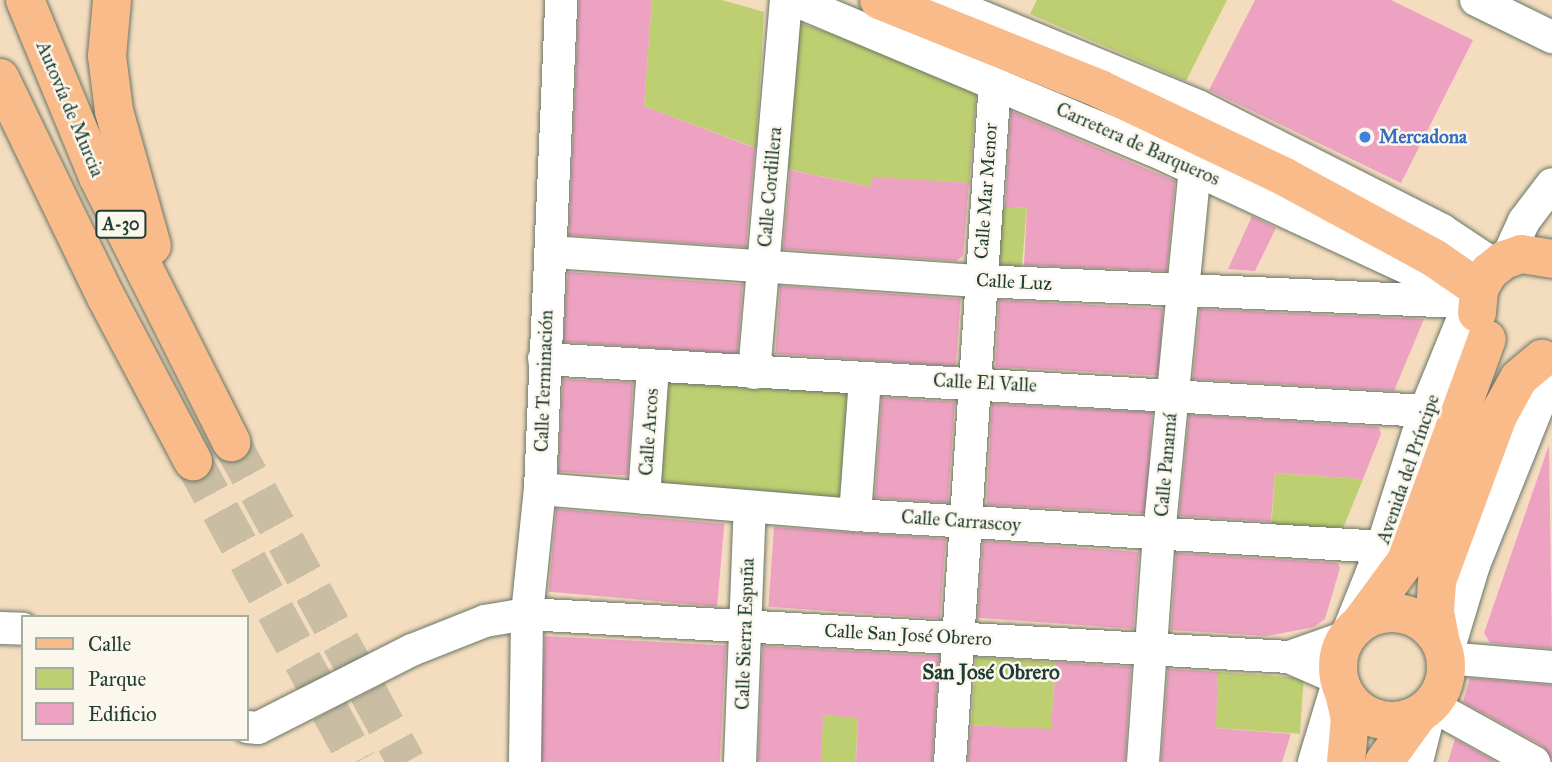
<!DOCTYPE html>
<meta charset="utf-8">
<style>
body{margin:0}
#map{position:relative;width:1552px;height:762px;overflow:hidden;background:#f4ddbf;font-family:"IM FELL Great Primer",serif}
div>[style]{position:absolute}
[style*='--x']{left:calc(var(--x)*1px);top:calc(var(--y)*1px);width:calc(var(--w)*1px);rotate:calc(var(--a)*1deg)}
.green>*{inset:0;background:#becf72;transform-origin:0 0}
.building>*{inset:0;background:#eea2c2;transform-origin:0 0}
.highway-tunnel>*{height:38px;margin-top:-19px;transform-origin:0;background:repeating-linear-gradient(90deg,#c9bda3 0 38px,transparent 0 57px)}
.roads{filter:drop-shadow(0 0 2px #6a7565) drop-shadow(0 0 2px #6a7565)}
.minor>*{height:32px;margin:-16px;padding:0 16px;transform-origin:16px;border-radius:16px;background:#fff}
.major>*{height:38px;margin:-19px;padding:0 19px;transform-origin:19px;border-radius:19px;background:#fabb8b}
.major>.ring{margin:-19px;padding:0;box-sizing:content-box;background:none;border:38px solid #fabb8b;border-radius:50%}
.highway>*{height:38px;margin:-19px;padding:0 19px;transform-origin:19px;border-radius:19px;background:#fabb8b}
.dots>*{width:19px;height:19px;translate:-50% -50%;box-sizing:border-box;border:4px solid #fbf7ec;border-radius:50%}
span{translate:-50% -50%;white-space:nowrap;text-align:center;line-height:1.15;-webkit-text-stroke:5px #fbf7ec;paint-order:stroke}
.shield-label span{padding:2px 5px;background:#fbf7ec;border:2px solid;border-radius:5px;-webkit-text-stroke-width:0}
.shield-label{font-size:18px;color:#1f3d34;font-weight:700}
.street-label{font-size:19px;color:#1f3d34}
.shop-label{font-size:19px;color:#366cbe;font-weight:700}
.left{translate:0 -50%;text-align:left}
.neighbourhood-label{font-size:21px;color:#1f3d34;font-weight:700}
.legend{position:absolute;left:21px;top:615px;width:228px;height:126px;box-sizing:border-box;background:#fbf7ec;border:2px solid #a3ada2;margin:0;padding:9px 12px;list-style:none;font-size:21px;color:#1f3d34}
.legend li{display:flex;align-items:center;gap:14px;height:35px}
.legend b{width:35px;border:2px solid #a3ada2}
</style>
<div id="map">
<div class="green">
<div style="clip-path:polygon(652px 0,722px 0,764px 12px,756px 148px,644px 106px)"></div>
<div style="clip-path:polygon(1037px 0,1227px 0,1186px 81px,1030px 14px)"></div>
<div style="clip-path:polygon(791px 20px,977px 84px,969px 183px,872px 178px,871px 187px,782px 168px)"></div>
<div style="left:1003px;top:206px;width:24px;height:59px;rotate:5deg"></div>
<div style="left:661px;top:379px;width:192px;height:112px;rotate:4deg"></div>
<div style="clip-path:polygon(1275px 473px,1363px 479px,1340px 536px,1271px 531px)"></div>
<div style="left:976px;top:657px;width:80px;height:68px;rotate:4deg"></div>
<div style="left:1218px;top:672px;width:86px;height:56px;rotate:4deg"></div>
<div style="left:823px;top:715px;width:35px;height:47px;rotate:3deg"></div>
</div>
<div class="building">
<div style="clip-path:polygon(579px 0,652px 0,644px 106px,755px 148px,746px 247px,569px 235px)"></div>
<div style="clip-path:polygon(1255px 0,1391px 0,1473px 40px,1401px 183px,1209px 90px)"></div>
<div style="clip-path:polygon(1011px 111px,1175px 181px,1167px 271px,1024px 265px,1027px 208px,1005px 207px)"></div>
<div style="clip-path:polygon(790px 170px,871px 187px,871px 177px,969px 183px,963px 256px,956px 261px,783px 249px)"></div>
<div style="clip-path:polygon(1252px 216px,1276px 228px,1255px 271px,1228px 269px)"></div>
<div style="left:568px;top:272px;width:175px;height:70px;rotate:4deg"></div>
<div style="left:780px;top:286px;width:181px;height:68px;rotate:4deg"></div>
<div style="left:999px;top:300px;width:164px;height:67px;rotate:3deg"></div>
<div style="clip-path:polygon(1200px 309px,1424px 319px,1394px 391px,1193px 379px)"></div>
<div style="left:563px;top:379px;width:70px;height:93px;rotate:3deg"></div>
<div style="left:882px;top:397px;width:73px;height:101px;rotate:4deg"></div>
<div style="left:992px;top:404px;width:160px;height:101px;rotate:3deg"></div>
<div style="clip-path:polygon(1189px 415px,1379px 427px,1381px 434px,1363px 479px,1275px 473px,1271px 522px,1179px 516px)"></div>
<div style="clip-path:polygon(1549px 445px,1552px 649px,1490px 643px,1484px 633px)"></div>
<div style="left:556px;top:509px;width:169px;height:83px;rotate:5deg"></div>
<div style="left:774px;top:527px;width:172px;height:80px;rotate:4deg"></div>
<div style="left:983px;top:541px;width:156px;height:77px;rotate:4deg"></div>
<div style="clip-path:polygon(1176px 553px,1338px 563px,1340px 568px,1325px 619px,1314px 627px,1267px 636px,1171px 630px)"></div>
<div style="left:545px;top:636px;width:181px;height:126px;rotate:3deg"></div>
<div style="clip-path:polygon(763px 646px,939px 656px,932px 762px,856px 762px,858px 718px,823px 715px,821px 762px,758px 762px)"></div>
<div style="clip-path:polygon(1056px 662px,1131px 667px,1125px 762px,968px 762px,971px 725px,1051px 729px)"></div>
<div style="clip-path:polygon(1168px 669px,1218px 672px,1216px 728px,1291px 734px,1282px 762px,1161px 762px)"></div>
<div style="clip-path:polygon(1470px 678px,1552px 685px,1552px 760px,1543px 746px,1463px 702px)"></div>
<div style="clip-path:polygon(1455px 739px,1496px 762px,1448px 762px)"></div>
</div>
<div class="highway-tunnel">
<div style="--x:231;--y:442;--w:365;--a:61.3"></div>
<div style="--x:193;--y:461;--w:343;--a:61.3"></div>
</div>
<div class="roads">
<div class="minor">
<div style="--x:794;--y:0;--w:389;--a:22.7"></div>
<div style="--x:1153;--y:150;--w:349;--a:24.9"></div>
<div style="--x:941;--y:0;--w:278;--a:22.4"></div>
<div style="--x:1198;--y:106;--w:274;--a:26.9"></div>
<div style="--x:1442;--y:230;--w:65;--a:33.7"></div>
<div style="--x:1476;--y:0;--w:85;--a:26"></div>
<div style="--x:551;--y:252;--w:429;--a:3.9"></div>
<div style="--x:979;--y:281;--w:497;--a:2.5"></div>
<div style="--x:1507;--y:258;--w:41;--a:-65.3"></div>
<div style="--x:1524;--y:221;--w:46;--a:-52.9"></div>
<div style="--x:544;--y:359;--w:883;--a:3.38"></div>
<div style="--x:1552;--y:371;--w:209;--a:111.9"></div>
<div style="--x:1474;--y:565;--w:97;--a:106.8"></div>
<div style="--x:1446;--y:658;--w:106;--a:4.9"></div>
<div style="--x:754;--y:373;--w:374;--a:-85.1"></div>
<div style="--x:540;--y:489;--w:316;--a:4.7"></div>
<div style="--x:855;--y:515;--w:528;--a:3.47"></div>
<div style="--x:644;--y:498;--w:132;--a:-86.1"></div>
<div style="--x:855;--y:515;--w:137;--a:-85.8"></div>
<div style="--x:0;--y:628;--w:23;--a:2"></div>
<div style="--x:1289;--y:657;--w:60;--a:-19.3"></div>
<div style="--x:1346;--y:637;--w:97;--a:-68.2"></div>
<div style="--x:1382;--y:547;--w:143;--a:-72.5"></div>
<div style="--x:1425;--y:411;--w:97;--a:-67.7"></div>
<div style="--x:1462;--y:321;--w:21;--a:-49"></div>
<div style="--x:247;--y:727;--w:11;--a:5"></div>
<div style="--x:258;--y:728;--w:173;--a:-26.9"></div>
<div style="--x:412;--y:650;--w:79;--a:-21.7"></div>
<div style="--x:485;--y:621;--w:43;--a:-9.5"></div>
<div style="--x:527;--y:614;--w:763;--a:3.23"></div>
<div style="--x:1289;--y:657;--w:55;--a:23.7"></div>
<div style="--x:1339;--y:679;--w:87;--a:106.8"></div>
<div style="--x:525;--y:762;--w:148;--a:-89.2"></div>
<div style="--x:527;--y:614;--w:126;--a:-84.1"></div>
<div style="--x:540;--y:489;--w:489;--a:-87.5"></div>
<div style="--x:740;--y:762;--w:255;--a:-87.8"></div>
<div style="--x:950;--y:762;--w:683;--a:-86.22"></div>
<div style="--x:1143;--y:762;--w:228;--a:-86"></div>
<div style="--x:1159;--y:535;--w:368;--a:-84.4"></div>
<div style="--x:1417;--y:762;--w:59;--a:-76.2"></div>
<div style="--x:1431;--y:705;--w:118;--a:29"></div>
</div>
<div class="major">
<div style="--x:879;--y:0;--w:238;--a:21.9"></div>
<div style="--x:1100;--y:89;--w:203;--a:25.4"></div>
<div style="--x:1283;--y:176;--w:172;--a:28.5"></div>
<div style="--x:1434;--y:258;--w:55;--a:34.6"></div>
<div style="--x:1477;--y:313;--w:24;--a:-85"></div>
<div style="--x:1479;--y:289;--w:20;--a:-60"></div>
<div style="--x:1489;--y:272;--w:19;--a:-39"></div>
<div style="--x:1504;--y:260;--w:18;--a:-19"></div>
<div style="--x:1521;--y:254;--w:31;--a:9"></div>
<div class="ring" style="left:1338px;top:613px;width:70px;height:70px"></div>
<div style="--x:1361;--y:622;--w:76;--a:-53.6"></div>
<div style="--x:1406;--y:561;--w:236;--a:-70"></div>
<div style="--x:1441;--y:643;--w:33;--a:-101"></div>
<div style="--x:1435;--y:611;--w:30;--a:-86"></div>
<div style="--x:1437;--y:581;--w:176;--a:-69.7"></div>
<div style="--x:1498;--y:416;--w:43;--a:-61.1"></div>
<div style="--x:1519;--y:378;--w:30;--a:-40"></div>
<div style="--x:1344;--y:693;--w:26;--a:77"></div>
<div style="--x:1350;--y:718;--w:44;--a:95.2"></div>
<div style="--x:1384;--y:762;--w:58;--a:-54.1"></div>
</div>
<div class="highway">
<div style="--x:25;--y:0;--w:191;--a:67.6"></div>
<div style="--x:98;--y:177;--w:297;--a:63.3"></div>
<div style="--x:112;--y:0;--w:56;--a:95.1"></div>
<div style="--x:107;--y:56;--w:55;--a:82.7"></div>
<div style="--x:114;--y:111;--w:140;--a:74.3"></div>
<div style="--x:0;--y:78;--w:243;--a:64.2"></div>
<div style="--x:106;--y:297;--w:186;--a:62.1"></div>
</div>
</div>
<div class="dots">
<div style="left:1365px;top:137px;background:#3f7fe0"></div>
</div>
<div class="shield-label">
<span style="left:121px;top:224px">A-30</span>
</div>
<div class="street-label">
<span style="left:70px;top:109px;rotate:67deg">Autovía de Murcia</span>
<span style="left:1138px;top:144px;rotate:24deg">Carretera de Barqueros</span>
<span style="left:770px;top:187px;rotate:-85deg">Calle Cordillera</span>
<span style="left:986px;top:191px;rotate:-86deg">Calle Mar Menor</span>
<span style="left:1014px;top:282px;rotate:3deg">Calle Luz</span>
<span style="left:544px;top:381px;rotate:-88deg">Calle Terminación</span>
<span style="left:985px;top:383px;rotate:3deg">Calle El Valle</span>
<span style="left:649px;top:432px;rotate:-86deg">Calle Arcos</span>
<span style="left:1166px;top:465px;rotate:-85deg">Calle Panamá</span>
<span style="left:1408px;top:469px;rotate:-71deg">Avenida del Príncipe</span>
<span style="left:961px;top:521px;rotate:4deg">Calle Carrascoy</span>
<span style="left:745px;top:634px;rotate:-88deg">Calle Sierra Espuña</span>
<span style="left:908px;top:635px;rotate:3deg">Calle San José Obrero</span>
</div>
<div class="shop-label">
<span class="left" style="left:1379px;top:137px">Mercadona</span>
</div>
<div class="neighbourhood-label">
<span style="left:991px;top:672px">San José Obrero</span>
</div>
<ul class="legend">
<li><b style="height:9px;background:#fabb8b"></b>Calle</li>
<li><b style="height:19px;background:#becf72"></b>Parque</li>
<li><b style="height:19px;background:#eea2c2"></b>Edificio</li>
</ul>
</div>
